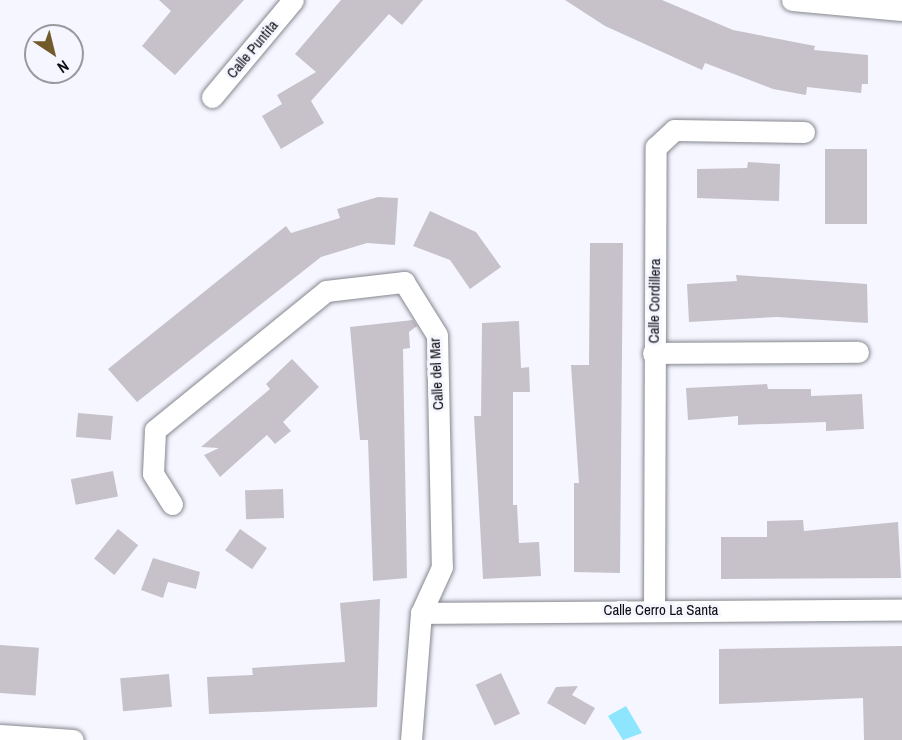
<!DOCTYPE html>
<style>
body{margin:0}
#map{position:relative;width:902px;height:740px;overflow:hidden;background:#f5f6ff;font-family:"Archivo Narrow",sans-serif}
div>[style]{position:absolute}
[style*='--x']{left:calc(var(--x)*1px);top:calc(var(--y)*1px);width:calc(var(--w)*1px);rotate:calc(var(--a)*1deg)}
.water>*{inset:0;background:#8de6fd}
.building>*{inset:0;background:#c7c2ca;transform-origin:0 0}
.roads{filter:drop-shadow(0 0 2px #86878f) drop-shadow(0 0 2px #86878f)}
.minor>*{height:21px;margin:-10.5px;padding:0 10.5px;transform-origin:10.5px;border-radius:10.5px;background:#fff}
span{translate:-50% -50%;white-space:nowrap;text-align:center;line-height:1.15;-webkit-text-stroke:6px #f5f6ff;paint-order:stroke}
.street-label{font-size:15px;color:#0e0e11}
.north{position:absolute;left:24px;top:24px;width:60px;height:60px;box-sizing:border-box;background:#f5f6ff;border:2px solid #9999a0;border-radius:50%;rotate:145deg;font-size:16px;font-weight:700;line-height:24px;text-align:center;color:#0e0e11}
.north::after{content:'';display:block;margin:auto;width:21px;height:27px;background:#725a2b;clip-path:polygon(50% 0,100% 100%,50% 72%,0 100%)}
</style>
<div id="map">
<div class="water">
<div style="clip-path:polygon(626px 706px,642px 733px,623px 740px,608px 716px)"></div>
</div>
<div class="building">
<div style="clip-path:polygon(159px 0,244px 0,175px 75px,142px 46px,171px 11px)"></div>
<div style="clip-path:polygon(341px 0,423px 0,402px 25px,389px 14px,311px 101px,324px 123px,281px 149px,262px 116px,282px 104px,277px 95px,316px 72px,295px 54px)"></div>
<div style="clip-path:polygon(565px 0,662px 0,733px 30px,815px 46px,814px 50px,868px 55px,868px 84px,862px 84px,861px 93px,807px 87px,806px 95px,773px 89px,705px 63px,702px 70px,605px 26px)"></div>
<div style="left:825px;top:149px;width:42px;height:75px"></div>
<div style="clip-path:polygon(748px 162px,780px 164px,779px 201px,697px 198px,697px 169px,747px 168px)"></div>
<div style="clip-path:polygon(378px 197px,398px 198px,395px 245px,367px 243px,321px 257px,137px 402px,108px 369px,286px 226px,291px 233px,340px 218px,337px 209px)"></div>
<div style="clip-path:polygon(430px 211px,476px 232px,501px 267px,470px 289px,450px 260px,413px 246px)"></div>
<div style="clip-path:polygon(590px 243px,623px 243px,620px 573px,574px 572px,574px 483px,579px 483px,571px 365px,589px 365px)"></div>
<div style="clip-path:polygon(736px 275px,867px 284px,868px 323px,777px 317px,689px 322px,687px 284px,737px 281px)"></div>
<div style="clip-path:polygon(413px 320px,417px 326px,409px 332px,410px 348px,403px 349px,407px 578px,373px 581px,368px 440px,360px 440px,350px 327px)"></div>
<div style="clip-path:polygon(519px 321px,521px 368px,529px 367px,530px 392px,513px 392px,513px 505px,517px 505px,519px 543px,539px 542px,541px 576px,483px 579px,474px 416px,481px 416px,482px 323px)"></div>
<div style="clip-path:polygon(292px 359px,319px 387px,283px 422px,291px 431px,275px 444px,267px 435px,220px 477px,204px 455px,219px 448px,201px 447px,270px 389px,266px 384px)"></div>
<div style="clip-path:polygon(767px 384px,768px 389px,811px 389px,811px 396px,862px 394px,864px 429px,826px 431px,826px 422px,738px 425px,738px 416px,688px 420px,686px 388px)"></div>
<div style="left:78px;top:413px;width:35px;height:24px;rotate:5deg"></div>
<div style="left:113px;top:471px;width:26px;height:43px;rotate:79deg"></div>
<div style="left:283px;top:489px;width:29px;height:38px;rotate:88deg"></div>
<div style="clip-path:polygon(803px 520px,804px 531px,898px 522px,901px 578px,721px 579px,721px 537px,767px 537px,767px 521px)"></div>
<div style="left:118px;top:529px;width:26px;height:38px;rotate:39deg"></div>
<div style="left:240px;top:529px;width:33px;height:26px;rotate:35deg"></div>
<div style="clip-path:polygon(153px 558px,200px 572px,196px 589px,168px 582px,163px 598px,141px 590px)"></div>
<div style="clip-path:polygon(380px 599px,377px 707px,209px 714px,207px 677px,253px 675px,252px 668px,345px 662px,340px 603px)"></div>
<div style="left:0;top:645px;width:39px;height:48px;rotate:4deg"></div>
<div style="clip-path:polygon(902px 646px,902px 740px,864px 740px,863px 698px,719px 704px,719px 649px)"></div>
<div style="left:501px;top:673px;width:45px;height:28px;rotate:65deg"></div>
<div style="left:169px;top:674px;width:33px;height:49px;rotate:85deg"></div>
<div style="clip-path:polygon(578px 686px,572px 695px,595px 708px,585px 725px,547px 703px,556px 687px)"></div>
</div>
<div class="roads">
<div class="minor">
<div style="--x:792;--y:0;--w:110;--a:5.2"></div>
<div style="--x:212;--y:97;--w:126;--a:-50.1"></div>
<div style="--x:653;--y:353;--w:205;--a:-0.3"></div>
<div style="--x:172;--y:504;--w:36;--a:-122"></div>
<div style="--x:153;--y:473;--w:43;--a:-87.3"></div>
<div style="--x:155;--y:430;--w:220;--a:-39.1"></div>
<div style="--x:326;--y:291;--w:79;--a:-6.6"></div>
<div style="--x:404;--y:282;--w:62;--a:58.1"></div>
<div style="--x:437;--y:335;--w:232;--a:88.8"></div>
<div style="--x:442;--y:567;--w:51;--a:114.5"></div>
<div style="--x:421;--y:613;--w:127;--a:94.5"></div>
<div style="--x:654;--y:610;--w:463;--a:-89.8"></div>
<div style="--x:656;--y:147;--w:25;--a:-43"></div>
<div style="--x:674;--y:130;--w:130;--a:0.9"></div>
<div style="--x:421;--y:613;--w:481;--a:-0.4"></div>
<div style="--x:0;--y:735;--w:73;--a:3.9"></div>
</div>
</div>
<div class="street-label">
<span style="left:252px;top:49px;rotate:-50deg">Calle Puntita</span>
<span style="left:654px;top:301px;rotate:-89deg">Calle Cordillera</span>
<span style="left:436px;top:374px;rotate:-93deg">Calle del Mar</span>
<span style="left:661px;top:610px">Calle Cerro La Santa</span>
</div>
<div class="north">N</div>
</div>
